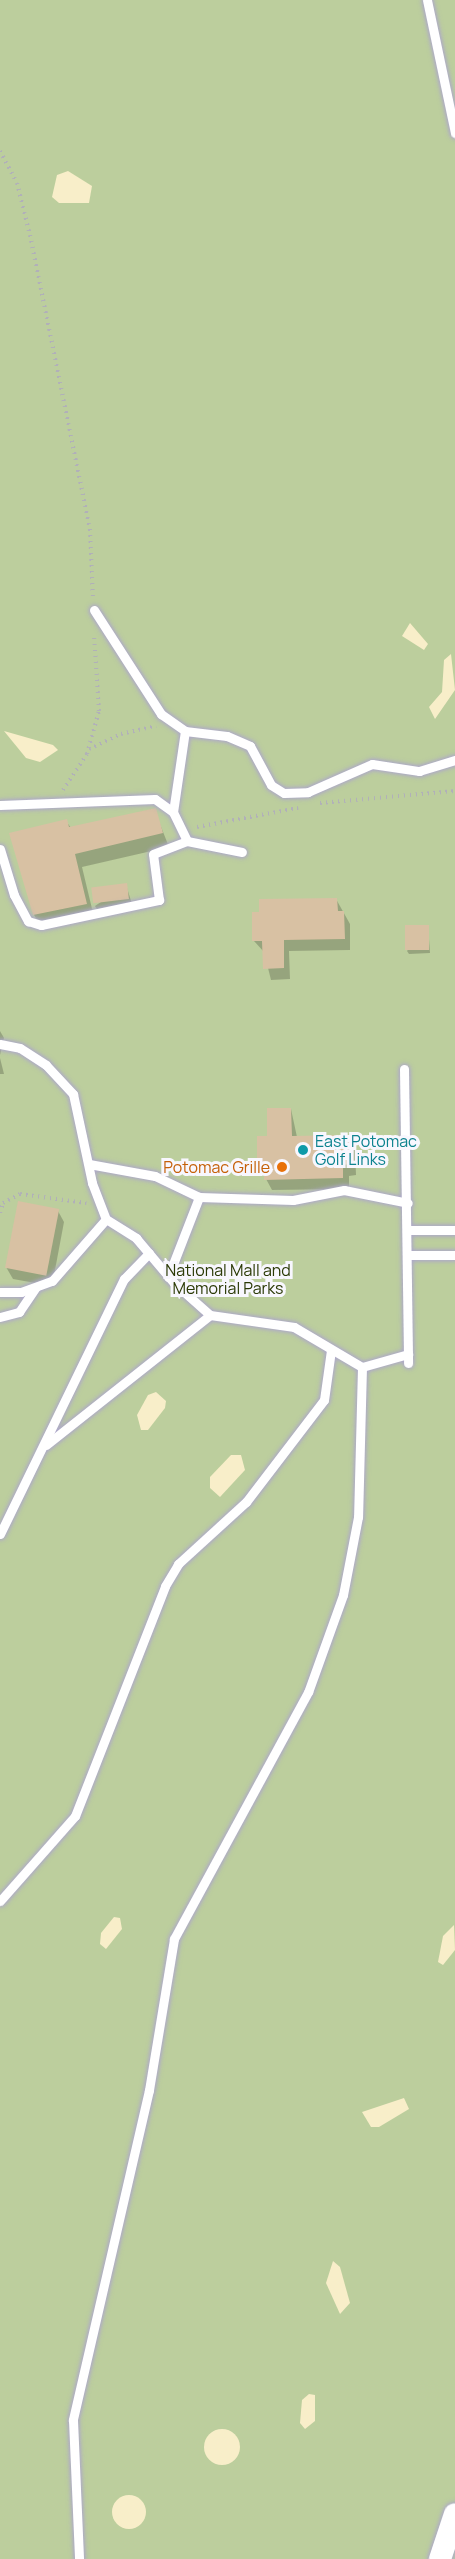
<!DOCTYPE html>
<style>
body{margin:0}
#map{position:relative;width:455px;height:2559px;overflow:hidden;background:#f8f7fe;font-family:Manrope,sans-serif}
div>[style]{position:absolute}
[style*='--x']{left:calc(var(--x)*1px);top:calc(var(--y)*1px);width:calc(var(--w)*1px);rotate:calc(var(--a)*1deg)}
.green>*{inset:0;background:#bcce9d;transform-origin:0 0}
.sand>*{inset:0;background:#f8eec9}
.round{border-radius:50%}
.shadow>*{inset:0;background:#0003}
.building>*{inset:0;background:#d8c1a3;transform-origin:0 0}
.path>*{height:4px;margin-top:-2px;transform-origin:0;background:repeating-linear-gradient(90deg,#b1b0b9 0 1.5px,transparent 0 6px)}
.roads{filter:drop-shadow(0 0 2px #ada8c9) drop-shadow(0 0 2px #ada8c9)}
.service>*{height:9px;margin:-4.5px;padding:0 4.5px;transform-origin:4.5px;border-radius:4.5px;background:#fff}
.tertiary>*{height:22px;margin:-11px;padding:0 11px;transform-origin:11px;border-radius:11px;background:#fff}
.dots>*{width:16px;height:16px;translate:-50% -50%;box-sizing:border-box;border:3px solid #f8f7fe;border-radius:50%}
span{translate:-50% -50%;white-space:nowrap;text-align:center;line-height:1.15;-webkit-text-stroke:6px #f8f7fe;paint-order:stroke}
.culture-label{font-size:16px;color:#0d838f}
.left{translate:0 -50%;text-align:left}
.food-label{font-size:16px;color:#c56008}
.right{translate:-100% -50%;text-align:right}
.park-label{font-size:16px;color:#2b3a06}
</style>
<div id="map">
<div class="green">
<div style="left:0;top:0;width:455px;height:2559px"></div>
</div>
<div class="sand">
<div style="clip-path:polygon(68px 171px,92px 186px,89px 203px,59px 203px,52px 197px,57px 175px)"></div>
<div style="clip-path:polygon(410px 623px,428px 644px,424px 650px,402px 636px)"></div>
<div style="clip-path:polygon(451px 654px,455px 690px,435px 719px,429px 707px,442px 692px,444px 660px)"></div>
<div style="clip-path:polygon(4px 731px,53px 745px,58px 750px,40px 762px,26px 758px)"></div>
<div style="clip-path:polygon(156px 1392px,166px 1401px,165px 1408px,148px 1430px,141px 1430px,137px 1415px,148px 1395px)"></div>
<div style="clip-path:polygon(231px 1455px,241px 1455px,245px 1470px,220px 1497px,210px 1488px,210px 1477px)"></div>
<div style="clip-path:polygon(114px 1917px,120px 1918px,122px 1929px,106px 1949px,100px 1944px,101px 1933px)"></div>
<div style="clip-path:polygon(454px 1925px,455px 1950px,443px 1965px,438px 1962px,443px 1936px)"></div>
<div style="clip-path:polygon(404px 2098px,409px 2109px,379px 2127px,371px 2127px,362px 2112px)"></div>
<div style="clip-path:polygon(333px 2261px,340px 2267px,350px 2303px,340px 2314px,326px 2283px)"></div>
<div style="clip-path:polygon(309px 2394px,315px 2395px,315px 2421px,305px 2429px,300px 2423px,302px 2400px)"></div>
<div class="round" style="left:204px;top:2429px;width:36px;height:36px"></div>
<div class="round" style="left:112px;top:2495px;width:34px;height:34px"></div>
</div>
<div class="shadow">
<div style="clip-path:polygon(154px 809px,169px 847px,82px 867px,94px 917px,42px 928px,34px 915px,66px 821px,71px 828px)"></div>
<div style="clip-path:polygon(126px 885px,133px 907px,100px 914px,95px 906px)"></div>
<div style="clip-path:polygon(336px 899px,350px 924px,350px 950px,289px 951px,290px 979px,271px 980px,264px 952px,254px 941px,253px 914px)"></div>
<div style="clip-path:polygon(428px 926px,430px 953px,409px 954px,407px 951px)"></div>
<div style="clip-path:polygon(0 1031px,4px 1038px,0 1055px)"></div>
<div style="clip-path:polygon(0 1058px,4px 1074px,0 1074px)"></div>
<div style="clip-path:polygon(291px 1109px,297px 1137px,349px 1136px,355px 1148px,356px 1175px,349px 1176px,349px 1189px,272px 1190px,259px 1166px,268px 1137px)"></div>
<div style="clip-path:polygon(58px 1211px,64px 1222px,52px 1286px,13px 1279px,6px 1267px)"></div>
</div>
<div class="building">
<div style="clip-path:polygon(156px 808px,163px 833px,75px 854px,87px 904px,33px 915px,9px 833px,67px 819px,69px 827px)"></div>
<div style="left:127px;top:883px;width:16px;height:36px;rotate:83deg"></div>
<div style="clip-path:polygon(337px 898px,338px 911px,344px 911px,345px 939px,284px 940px,284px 968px,263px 969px,262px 941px,252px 941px,252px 912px,259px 912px,259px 899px)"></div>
<div style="left:429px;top:925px;width:25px;height:24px;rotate:90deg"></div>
<div style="clip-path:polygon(267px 1108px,291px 1108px,292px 1136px,349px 1135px,350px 1164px,343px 1165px,343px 1178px,264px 1180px,264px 1166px,257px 1166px,257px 1136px,267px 1136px)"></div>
<div style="left:18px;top:1201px;width:42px;height:68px;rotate:11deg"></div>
</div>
<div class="path">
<div style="--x:0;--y:151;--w:36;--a:62"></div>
<div style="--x:17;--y:183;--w:54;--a:76"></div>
<div style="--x:30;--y:235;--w:300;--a:78.5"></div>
<div style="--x:90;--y:529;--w:69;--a:87.5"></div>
<div style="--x:89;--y:749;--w:35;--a:-25"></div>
<div style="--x:121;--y:734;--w:36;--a:-13"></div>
<div style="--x:63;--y:790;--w:43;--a:-56.3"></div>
<div style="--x:87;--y:754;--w:45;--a:-74.4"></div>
<div style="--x:99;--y:711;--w:75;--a:-93.8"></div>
<div style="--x:320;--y:803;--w:136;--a:-5.1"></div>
<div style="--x:197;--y:827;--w:103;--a:-10.7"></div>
<div style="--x:0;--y:1213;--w:10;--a:-73"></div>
<div style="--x:3;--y:1203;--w:19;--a:-28"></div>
<div style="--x:20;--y:1194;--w:67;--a:7.8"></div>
</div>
<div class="roads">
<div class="service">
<div style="--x:427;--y:0;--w:136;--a:78.1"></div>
<div style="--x:94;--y:610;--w:124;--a:57.2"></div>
<div style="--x:161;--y:714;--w:29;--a:35"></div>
<div style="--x:185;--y:731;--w:42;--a:6.8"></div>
<div style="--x:227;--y:736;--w:25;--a:23"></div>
<div style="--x:250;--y:746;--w:44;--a:61.7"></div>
<div style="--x:271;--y:785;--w:15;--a:32"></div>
<div style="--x:284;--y:793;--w:24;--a:-2"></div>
<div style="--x:308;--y:792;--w:70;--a:-23.6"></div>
<div style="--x:372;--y:764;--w:48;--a:8.5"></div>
<div style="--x:419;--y:771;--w:38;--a:-17"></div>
<div style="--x:0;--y:805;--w:155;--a:-2.2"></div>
<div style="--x:155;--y:799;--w:22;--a:36"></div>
<div style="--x:173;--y:812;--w:32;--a:64"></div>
<div style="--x:173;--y:812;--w:82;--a:-81.6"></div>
<div style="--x:0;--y:849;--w:48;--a:73.1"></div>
<div style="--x:14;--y:895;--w:30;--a:62"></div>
<div style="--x:28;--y:921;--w:14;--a:17"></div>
<div style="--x:41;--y:925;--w:121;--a:-12"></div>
<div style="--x:159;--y:900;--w:46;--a:-97.4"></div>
<div style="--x:153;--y:854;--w:36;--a:-21"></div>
<div style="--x:187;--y:841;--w:56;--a:11.3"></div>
<div style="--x:0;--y:1044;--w:20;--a:11"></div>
<div style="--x:20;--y:1048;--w:31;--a:33"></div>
<div style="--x:46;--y:1065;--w:40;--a:47"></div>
<div style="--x:73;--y:1094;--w:91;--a:77.9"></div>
<div style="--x:92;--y:1183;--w:39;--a:69"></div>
<div style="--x:106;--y:1219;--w:36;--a:32"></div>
<div style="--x:136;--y:1238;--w:59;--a:49.8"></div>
<div style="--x:174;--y:1283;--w:48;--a:41.6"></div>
<div style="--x:210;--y:1315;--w:85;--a:8.1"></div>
<div style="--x:294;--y:1327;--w:79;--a:30.5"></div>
<div style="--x:362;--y:1367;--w:150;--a:91.5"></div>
<div style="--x:358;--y:1517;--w:79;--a:100.9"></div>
<div style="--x:343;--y:1595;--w:103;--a:109.8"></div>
<div style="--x:308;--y:1692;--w:281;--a:118.5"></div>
<div style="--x:174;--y:1939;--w:153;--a:99.4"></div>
<div style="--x:149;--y:2090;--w:339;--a:103"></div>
<div style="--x:73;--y:2420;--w:139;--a:87.5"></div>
<div style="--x:404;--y:1069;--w:294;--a:89.2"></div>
<div style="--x:89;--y:1164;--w:67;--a:10.3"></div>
<div style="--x:155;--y:1176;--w:49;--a:25.5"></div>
<div style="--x:199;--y:1197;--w:94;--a:1.8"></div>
<div style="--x:293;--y:1200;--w:52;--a:-11.1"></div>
<div style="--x:344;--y:1190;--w:65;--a:11.5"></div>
<div style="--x:409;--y:1230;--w:46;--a:0"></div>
<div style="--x:410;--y:1255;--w:45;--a:0"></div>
<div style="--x:168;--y:1277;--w:86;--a:-68.8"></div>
<div style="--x:0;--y:1292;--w:21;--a:0"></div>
<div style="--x:21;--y:1292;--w:33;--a:-20"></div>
<div style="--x:52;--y:1281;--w:82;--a:-48.9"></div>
<div style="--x:0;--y:1317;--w:20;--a:-15"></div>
<div style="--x:19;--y:1312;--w:30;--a:-56"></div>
<div style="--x:362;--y:1367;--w:48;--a:-15.8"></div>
<div style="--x:46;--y:1445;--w:209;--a:-38.4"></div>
<div style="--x:0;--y:1534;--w:284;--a:-64.1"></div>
<div style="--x:124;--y:1279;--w:36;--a:-46"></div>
<div style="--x:0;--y:1901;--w:113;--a:-48.6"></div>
<div style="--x:75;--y:1816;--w:247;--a:-68.6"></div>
<div style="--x:165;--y:1586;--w:26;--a:-59"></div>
<div style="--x:178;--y:1564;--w:92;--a:-42.4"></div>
<div style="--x:246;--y:1502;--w:128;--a:-52.6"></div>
<div style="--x:324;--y:1400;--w:50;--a:-82"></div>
</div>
<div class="tertiary">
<div style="--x:440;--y:2559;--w:47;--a:-71.6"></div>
</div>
</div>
<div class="dots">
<div style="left:303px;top:1150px;background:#0f9aa8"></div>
<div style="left:282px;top:1167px;background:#e8710a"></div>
</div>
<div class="culture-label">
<span class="left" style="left:315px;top:1150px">East Potomac<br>Golf Links</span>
</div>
<div class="food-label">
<span class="right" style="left:270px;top:1167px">Potomac Grille</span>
</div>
<div class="park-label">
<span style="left:228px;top:1279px">National Mall and<br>Memorial Parks</span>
</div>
</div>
